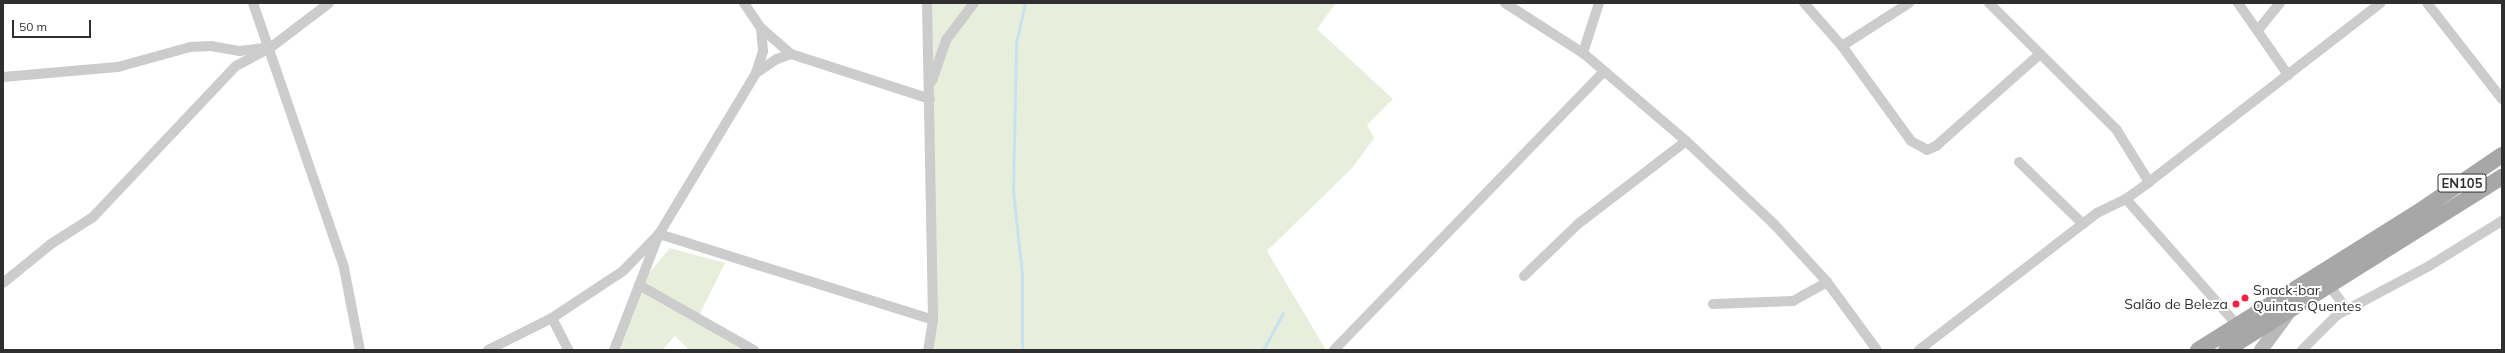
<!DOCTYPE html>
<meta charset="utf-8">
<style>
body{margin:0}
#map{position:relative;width:2505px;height:353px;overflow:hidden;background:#fff;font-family:Mulish,sans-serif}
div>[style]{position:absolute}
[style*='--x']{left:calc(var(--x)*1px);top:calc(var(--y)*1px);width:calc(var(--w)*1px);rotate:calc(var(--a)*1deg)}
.green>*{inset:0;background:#e7eedc}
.stream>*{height:3px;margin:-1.5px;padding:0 1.5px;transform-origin:1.5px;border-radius:1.5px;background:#c7e2ef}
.minor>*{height:10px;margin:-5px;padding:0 5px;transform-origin:5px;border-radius:5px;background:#ccc}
.secondary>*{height:14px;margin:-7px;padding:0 7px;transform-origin:7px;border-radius:7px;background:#b9b9b9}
.primary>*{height:16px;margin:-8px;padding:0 8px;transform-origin:8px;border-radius:8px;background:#a7a7a7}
.dots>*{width:11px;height:11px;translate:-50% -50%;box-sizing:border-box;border:2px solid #fff;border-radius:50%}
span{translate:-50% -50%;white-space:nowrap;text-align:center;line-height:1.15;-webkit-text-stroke:4px #fff;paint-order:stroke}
.shield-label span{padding:1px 3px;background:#fff;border:1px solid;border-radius:3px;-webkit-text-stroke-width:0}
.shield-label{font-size:13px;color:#2f2f2f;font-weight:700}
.poi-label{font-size:14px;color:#2f2f2f}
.left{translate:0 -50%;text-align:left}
.right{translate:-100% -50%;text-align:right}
.frame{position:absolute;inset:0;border:4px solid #2f2f2f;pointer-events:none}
.scale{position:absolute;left:12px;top:20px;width:79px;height:18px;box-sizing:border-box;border:2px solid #2f2f2f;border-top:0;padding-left:5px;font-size:12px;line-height:14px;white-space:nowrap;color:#2f2f2f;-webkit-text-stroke:3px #fff;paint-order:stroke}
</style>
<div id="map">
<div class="green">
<div style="clip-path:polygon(927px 3px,1336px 3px,1317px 29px,1393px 99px,1367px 125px,1374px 138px,1353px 167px,1267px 251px,1326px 350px,928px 350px)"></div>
<div style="clip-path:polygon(670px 248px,725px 263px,698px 318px,754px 350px,689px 350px,675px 336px,662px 350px,618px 350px,639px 285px)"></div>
</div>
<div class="stream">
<div style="--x:1022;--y:350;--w:76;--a:-90"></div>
<div style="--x:1022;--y:274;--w:83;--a:-96.2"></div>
<div style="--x:1013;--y:191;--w:148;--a:-88.8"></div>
<div style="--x:1016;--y:43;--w:41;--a:-77.3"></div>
<div style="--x:1263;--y:350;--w:42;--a:-61.6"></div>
</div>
<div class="minor">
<div style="--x:253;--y:3;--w:280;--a:71"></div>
<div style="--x:344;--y:268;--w:84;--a:79"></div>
<div style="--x:744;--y:3;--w:30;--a:56"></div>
<div style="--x:761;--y:28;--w:40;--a:41"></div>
<div style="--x:927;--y:3;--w:317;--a:88.9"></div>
<div style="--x:933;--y:320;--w:30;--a:99"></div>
<div style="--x:1505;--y:3;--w:93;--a:32.7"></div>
<div style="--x:1583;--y:53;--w:135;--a:40.5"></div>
<div style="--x:1686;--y:141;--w:120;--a:43.3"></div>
<div style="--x:1773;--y:223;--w:80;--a:47.5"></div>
<div style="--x:1827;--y:282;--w:84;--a:53.7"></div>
<div style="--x:1804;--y:3;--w:57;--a:48.5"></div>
<div style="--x:1842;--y:46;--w:117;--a:54"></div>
<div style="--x:1911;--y:141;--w:18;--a:29"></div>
<div style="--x:1927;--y:150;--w:10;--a:-24"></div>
<div style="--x:1936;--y:146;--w:139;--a:-41.5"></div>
<div style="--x:1989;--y:3;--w:179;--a:44.8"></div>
<div style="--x:2116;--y:129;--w:62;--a:58.1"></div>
<div style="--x:2238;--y:3;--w:88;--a:55.2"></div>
<div style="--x:2427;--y:3;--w:122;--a:52"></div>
<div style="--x:2258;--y:30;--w:35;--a:-51"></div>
<div style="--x:1842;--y:46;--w:80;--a:-32.7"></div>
<div style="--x:1583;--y:53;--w:52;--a:-72.3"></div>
<div style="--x:756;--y:73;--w:25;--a:-34"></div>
<div style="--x:777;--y:59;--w:15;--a:-20"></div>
<div style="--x:791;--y:54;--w:146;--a:17.9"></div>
<div style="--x:3;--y:77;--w:115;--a:-5"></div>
<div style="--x:118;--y:67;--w:75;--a:-15.5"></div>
<div style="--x:190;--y:47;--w:21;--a:-3"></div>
<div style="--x:211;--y:46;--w:28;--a:10"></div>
<div style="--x:239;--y:51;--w:25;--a:-7"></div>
<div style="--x:932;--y:81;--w:43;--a:-71.1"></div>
<div style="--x:946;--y:40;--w:46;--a:-52.9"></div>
<div style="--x:2019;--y:162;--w:89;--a:44.1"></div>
<div style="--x:2126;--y:199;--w:168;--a:48.6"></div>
<div style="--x:1524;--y:276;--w:75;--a:-43.9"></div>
<div style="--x:1578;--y:224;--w:136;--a:-37.5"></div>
<div style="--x:3;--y:283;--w:62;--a:-39.1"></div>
<div style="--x:51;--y:244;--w:50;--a:-32.7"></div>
<div style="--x:93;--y:217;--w:208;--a:-46.6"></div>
<div style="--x:236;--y:66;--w:38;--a:-28"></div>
<div style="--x:270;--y:48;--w:74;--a:-37.3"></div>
<div style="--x:639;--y:285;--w:132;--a:29.5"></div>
<div style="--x:2329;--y:285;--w:31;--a:54"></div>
<div style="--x:1713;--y:304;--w:80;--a:-2.1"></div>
<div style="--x:1793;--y:301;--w:39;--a:-29"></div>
<div style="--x:552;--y:318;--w:36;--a:63"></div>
<div style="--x:488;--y:350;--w:72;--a:-26.6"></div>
<div style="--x:552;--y:318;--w:85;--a:-33.5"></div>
<div style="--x:623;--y:271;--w:52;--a:-45.8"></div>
<div style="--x:659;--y:234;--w:188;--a:-58.9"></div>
<div style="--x:756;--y:73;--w:23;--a:-72"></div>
<div style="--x:763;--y:51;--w:23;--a:-95"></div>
<div style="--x:614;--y:350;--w:124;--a:-68.8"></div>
<div style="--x:659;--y:234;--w:287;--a:17.4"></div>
<div style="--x:1334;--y:350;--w:388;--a:-45.9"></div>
<div style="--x:1919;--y:350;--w:225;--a:-37.6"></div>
<div style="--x:2097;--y:213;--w:32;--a:-26"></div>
<div style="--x:2126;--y:199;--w:29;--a:-36"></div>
<div style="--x:2149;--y:182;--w:293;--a:-37.7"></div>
<div style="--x:2302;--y:350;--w:49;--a:-45"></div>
<div style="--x:2337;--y:315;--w:104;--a:-28"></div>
<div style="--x:2429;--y:266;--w:86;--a:-31.7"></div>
</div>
<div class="secondary">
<div style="--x:2261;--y:350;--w:47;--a:-53.6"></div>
</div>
<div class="primary">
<div style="--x:2198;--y:350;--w:263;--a:-32.1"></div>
<div style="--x:2421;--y:210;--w:98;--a:-34.2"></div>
<div style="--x:2226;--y:350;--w:326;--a:-32.1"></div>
</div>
<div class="dots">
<div style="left:2245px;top:298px;background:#f6223e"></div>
<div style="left:2236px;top:304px;background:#f6223e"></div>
</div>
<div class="shield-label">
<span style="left:2462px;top:183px">EN105</span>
</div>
<div class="poi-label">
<span class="left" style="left:2253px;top:298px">Snack-bar<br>Quintas Quentes</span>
<span class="right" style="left:2228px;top:304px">Salão de Beleza</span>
</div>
<div class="frame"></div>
<div class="scale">50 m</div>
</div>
